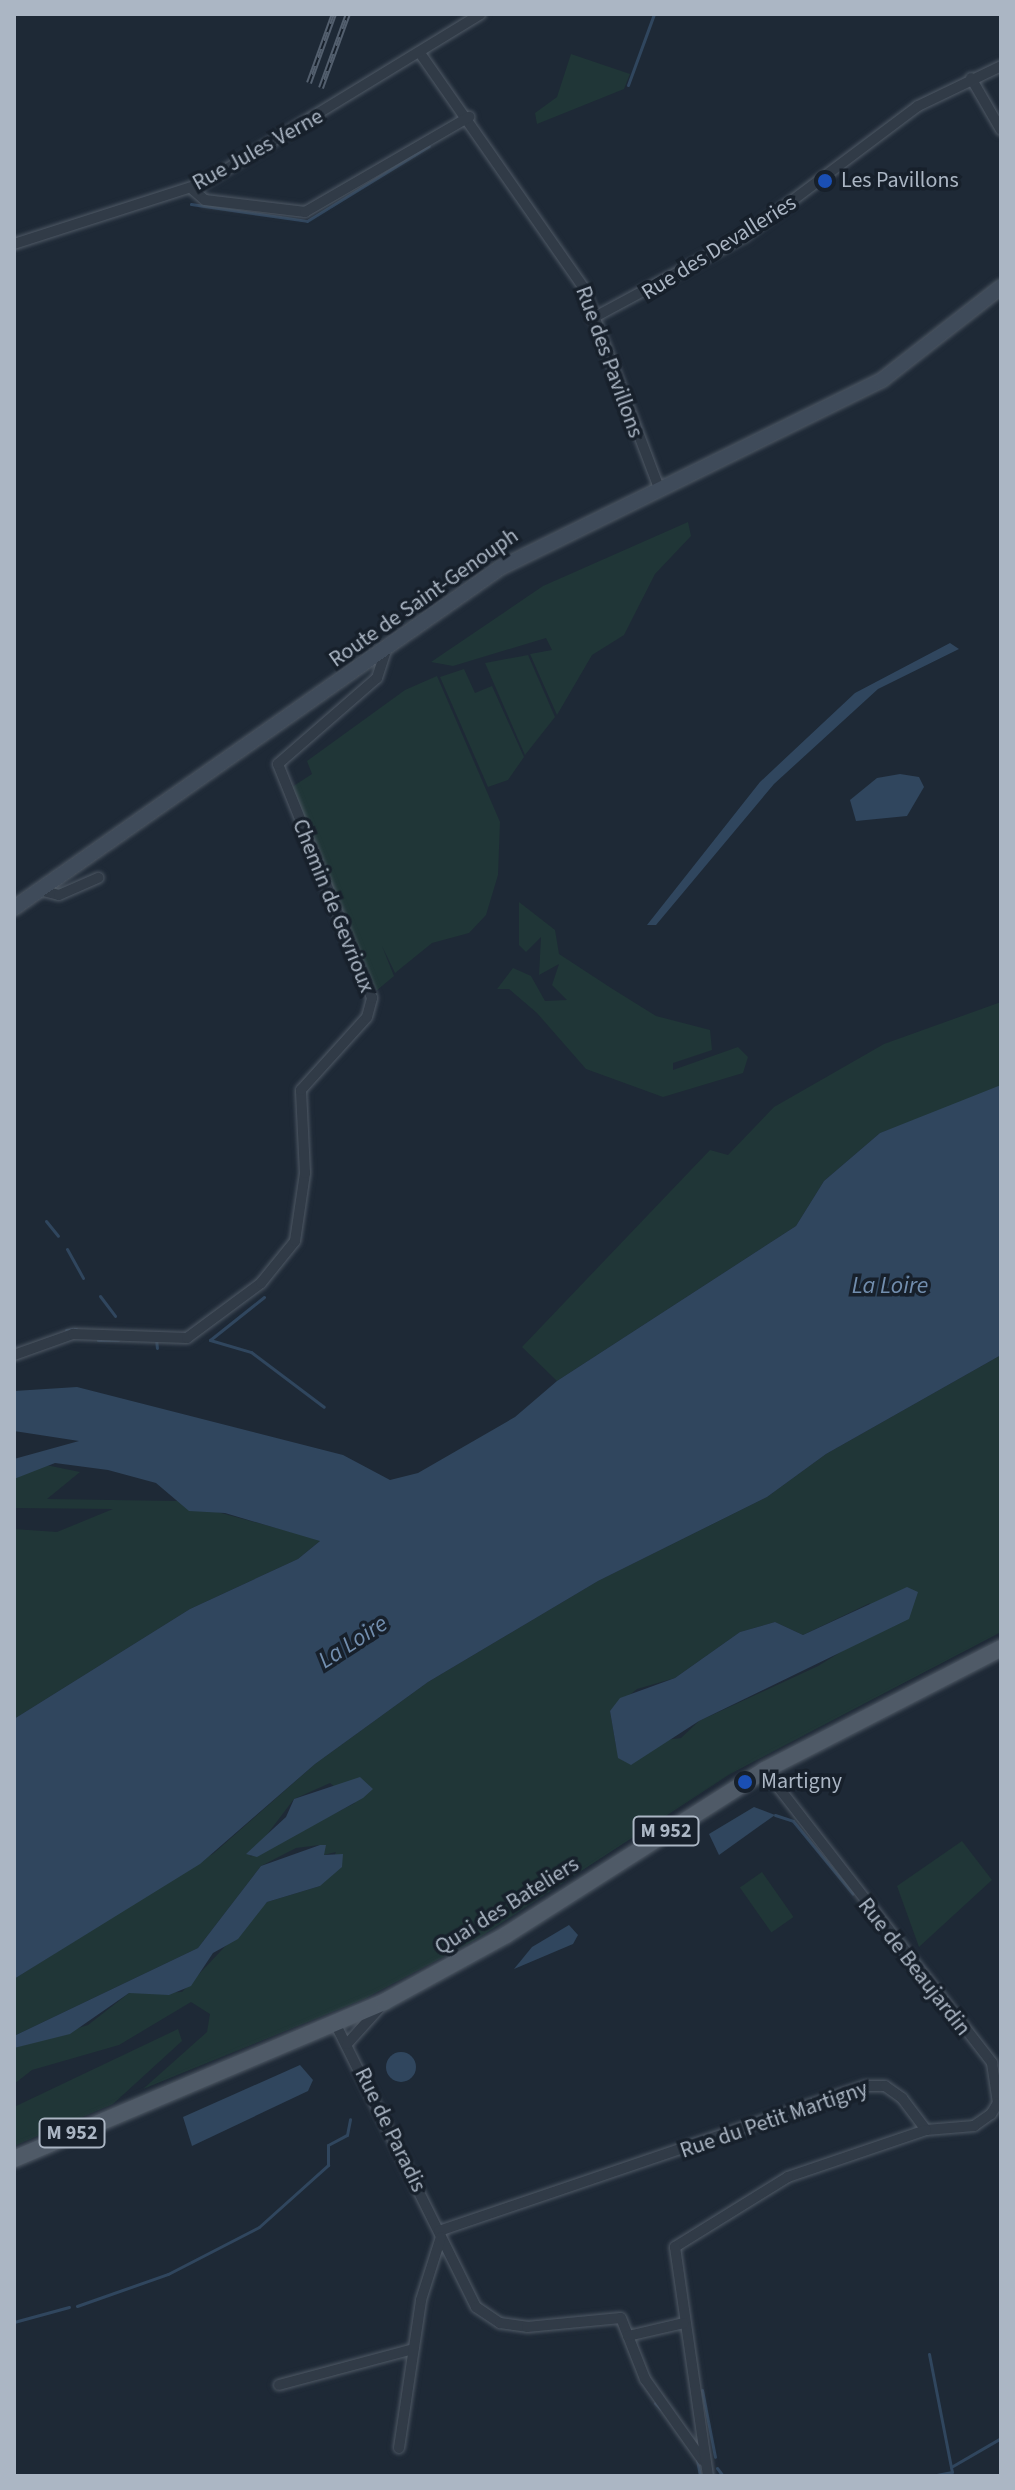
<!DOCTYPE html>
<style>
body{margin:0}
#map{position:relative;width:1015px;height:2490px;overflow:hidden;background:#1e2936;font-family:"Source Sans 3",sans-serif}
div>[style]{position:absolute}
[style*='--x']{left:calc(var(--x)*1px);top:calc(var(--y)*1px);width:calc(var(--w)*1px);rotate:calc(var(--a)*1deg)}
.green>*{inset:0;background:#203637;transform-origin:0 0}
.water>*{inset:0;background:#30465e}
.round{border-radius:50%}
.stream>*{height:3px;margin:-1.5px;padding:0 1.5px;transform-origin:1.5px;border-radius:1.5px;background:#30465e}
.roads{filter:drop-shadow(0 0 2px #4f5965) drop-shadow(0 0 2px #4f5965)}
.street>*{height:10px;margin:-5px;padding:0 5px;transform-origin:5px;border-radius:5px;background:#313b47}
.secondary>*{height:14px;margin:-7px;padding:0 7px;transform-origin:7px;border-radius:7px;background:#3f4b5a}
.primary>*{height:16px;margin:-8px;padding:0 8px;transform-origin:8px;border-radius:8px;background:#4f5a67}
.rail>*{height:6px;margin-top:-3px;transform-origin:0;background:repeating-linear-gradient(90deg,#17202b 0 9px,#535f6e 0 18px);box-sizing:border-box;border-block:2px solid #535f6e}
.dots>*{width:22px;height:22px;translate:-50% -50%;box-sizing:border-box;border:4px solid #17202b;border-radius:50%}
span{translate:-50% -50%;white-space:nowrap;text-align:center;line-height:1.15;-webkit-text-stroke:7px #17202b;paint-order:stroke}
.shield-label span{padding:2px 6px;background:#17202b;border:2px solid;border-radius:6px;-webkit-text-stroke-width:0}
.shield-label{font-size:20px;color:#abb6c4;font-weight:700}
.street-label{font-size:22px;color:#abb6c4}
.poi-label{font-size:22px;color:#abb6c4}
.left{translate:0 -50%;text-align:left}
.water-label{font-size:24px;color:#728eae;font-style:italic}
.frame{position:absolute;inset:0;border:16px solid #abb6c4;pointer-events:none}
</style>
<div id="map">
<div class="green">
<div style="clip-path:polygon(571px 54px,630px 74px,624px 89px,537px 124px,535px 113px,557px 97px)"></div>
<div style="clip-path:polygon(688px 522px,691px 536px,655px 574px,624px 635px,592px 655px,557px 715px,530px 654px,552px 650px,546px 638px,453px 666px,431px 662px,543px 586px)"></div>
<div style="clip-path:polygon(528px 655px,555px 717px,525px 755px,485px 663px)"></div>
<div style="clip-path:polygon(464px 669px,475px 693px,492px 686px,524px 757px,508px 780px,488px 787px,440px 677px)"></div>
<div style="clip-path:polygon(437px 676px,500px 822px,498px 875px,486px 915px,469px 933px,432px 943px,395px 973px,382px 946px,394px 976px,376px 991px,289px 789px,312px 774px,307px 761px,405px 690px)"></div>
<div style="clip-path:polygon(519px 902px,555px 930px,559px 954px,611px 988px,656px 1016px,710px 1030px,712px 1050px,673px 1063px,673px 1070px,738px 1047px,748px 1057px,743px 1073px,663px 1097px,586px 1069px,537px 1013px,509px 989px,497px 989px,513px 968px,531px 976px,545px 1001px,567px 1000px,552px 985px,559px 964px,539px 975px,541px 937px,526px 952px,519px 945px)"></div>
<div style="clip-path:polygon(1001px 1002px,1001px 1085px,991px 1092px,880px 1133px,824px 1181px,796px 1226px,557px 1381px,522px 1347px,710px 1150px,728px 1155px,774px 1107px,884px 1044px)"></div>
<div style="clip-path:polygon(evenodd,1001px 1355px,1001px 1632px,730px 1774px,477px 1939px,364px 1999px,143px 2089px,207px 2032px,210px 2014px,191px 2002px,119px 2045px,32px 2070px,14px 2084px,14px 2048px,88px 2025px,129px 1993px,182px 1992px,267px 1902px,320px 1886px,336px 1852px,324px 1855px,320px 1845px,296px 1848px,261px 1866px,198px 1948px,14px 2036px,14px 1979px,214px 1853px,315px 1764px,428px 1682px,598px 1581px,767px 1497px,826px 1454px,1001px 1355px,870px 1603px,844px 1650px,818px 1666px,699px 1721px,681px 1738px,616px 1746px,610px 1711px,637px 1689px,675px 1678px,740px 1632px,775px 1622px,803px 1635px,870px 1603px,1001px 1355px,330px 1783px,355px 1803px,250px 1857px,294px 1799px,330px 1783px)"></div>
<div style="clip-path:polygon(41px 1464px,80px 1472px,47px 1499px,177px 1501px,321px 1540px,298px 1559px,190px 1609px,14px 1719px,14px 1529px,57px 1532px,113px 1509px,14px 1508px,14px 1479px)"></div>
<div style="clip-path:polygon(962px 1841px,992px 1880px,919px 1947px,897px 1886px)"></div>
<div style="left:762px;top:1872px;width:55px;height:27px;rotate:55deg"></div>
<div style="clip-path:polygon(178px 2029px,182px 2041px,113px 2104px,14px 2146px,14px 2107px)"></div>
</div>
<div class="water">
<div style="clip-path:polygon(950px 643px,959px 649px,878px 689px,774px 784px,656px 925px,647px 925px,760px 782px,855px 693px)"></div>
<div style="clip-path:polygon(900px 774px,919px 777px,924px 787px,907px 816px,856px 821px,850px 800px,877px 778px)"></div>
<div style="clip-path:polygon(1001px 1085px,1001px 1355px,826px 1454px,767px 1497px,598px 1581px,428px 1682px,315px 1764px,200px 1864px,14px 1979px,14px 1719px,190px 1609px,298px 1559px,320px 1541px,225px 1513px,189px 1511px,156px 1483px,108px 1470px,55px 1463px,14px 1479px,14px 1459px,79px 1441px,14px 1431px,14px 1391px,77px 1387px,343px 1455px,390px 1480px,418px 1473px,515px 1417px,557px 1381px,796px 1226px,824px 1181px,880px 1133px)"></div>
<div style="clip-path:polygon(907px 1587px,918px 1592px,909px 1619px,699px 1721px,631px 1765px,618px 1758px,610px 1711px,620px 1698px,675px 1678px,740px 1632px,775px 1622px,803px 1635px)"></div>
<div style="clip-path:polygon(360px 1777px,373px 1789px,363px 1798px,257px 1857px,246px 1854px,286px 1817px,294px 1799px)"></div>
<div style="clip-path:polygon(754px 1807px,775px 1815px,719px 1855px,709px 1834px)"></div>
<div style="clip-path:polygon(320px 1845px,326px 1845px,324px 1855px,343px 1854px,342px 1867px,320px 1886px,267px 1902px,238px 1939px,213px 1953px,191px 1986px,169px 1995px,129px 1993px,70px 2034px,14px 2048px,14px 2036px,198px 1948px,261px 1866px)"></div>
<div style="clip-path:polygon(569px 1925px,578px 1935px,573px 1944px,514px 1969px,532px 1947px)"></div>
<div class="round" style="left:386px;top:2052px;width:30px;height:30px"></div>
<div style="clip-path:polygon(300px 2065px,313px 2080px,308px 2091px,192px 2146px,183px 2117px)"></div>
</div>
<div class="stream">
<div style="--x:628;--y:85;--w:76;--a:-69.9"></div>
<div style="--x:191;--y:204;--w:117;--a:8.3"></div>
<div style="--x:307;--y:221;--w:143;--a:-31.6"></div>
<div style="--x:46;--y:1221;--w:19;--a:51"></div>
<div style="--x:67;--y:1249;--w:33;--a:61"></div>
<div style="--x:100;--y:1296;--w:25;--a:53"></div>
<div style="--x:264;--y:1297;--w:69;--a:141.5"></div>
<div style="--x:210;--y:1340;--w:43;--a:16.3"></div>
<div style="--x:251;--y:1352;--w:91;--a:37"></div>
<div style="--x:66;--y:1330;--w:10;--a:-6"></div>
<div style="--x:156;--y:1339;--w:9;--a:84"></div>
<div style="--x:98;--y:1340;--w:20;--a:0"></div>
<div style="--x:775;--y:1815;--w:19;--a:18"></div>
<div style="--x:793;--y:1821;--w:94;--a:50.6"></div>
<div style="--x:869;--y:1915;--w:121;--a:52.4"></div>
<div style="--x:77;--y:2306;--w:96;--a:-19.4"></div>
<div style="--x:168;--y:2274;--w:102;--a:-27.3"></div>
<div style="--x:259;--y:2227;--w:93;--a:-41.9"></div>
<div style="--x:328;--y:2165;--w:20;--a:-90"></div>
<div style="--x:328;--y:2145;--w:21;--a:-28"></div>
<div style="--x:347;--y:2135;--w:16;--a:-79"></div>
<div style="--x:14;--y:2322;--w:57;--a:-15.3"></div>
<div style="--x:929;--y:2354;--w:120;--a:79"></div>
<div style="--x:952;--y:2472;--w:21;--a:169"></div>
<div style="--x:702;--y:2390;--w:68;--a:79"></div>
<div style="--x:655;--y:2403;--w:8;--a:45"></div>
<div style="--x:697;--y:2460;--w:16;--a:79"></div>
<div style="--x:951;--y:2467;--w:58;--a:-30.1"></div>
<div style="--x:717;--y:2468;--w:10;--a:53"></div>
</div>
<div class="roads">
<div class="street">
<div style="--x:422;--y:56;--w:282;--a:55.1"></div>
<div style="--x:583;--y:287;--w:218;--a:69.3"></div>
<div style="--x:971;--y:78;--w:60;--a:60"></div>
<div style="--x:191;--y:188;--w:18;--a:41"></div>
<div style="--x:205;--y:200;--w:101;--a:6.8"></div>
<div style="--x:305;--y:212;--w:190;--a:-30.1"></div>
<div style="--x:14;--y:244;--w:200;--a:-17.8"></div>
<div style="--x:204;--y:183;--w:324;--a:-31.4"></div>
<div style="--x:593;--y:318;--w:173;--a:-28.3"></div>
<div style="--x:745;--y:236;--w:216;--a:-36.9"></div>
<div style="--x:918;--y:106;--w:92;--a:-25.7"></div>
<div style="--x:43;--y:891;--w:16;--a:14"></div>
<div style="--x:59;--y:895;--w:43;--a:-23.6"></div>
<div style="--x:14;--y:1355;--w:63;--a:-19.6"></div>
<div style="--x:73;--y:1334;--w:114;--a:2"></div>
<div style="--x:187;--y:1338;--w:92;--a:-36.6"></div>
<div style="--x:261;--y:1283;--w:54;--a:-51"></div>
<div style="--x:295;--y:1241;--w:69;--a:-81.6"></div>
<div style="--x:305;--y:1173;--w:83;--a:-92.8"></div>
<div style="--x:301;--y:1090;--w:98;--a:-47.9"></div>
<div style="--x:367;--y:1017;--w:20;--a:-75"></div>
<div style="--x:372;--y:998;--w:252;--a:-111.9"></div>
<div style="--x:278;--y:764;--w:131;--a:-41"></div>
<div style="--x:377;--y:678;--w:28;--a:-72"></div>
<div style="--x:765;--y:1770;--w:371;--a:52.2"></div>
<div style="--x:992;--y:2063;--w:40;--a:81.5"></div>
<div style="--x:998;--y:2103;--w:13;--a:122"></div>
<div style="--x:991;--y:2114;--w:21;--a:145"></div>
<div style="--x:974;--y:2126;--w:48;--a:175.2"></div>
<div style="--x:336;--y:2025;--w:315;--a:63.6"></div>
<div style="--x:476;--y:2307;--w:29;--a:34"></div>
<div style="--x:500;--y:2323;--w:27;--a:8"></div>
<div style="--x:527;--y:2327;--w:94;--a:-5.5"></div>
<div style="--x:621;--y:2318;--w:66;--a:68.5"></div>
<div style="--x:645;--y:2379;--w:100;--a:54.7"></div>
<div style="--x:347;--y:2044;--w:54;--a:-48"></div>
<div style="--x:439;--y:2231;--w:451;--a:-18.8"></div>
<div style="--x:866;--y:2086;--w:19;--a:0"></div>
<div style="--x:885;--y:2086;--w:21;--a:35"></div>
<div style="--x:902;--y:2098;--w:40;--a:53"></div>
<div style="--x:926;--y:2130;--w:146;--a:161.2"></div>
<div style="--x:788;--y:2177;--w:133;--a:148.2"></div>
<div style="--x:675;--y:2247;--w:231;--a:81.8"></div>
<div style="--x:628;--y:2336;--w:57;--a:-13.1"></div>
<div style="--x:279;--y:2385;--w:139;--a:-15"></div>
<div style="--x:399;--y:2448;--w:150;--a:-81.5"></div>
<div style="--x:421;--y:2300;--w:66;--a:-72.4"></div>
</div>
<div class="secondary">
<div style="--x:14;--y:908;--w:593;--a:-34.98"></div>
<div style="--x:500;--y:568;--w:426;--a:-26.2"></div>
<div style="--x:882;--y:380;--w:151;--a:-38"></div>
</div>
<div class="primary">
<div style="--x:14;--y:2159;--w:402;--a:-23"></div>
<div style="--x:384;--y:2002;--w:139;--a:-28.8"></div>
<div style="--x:506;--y:1935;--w:307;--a:-32.5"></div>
<div style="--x:765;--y:1770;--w:266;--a:-27.3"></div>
</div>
</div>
<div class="rail">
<div style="--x:309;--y:83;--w:73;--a:-70.1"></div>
<div style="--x:321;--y:88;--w:79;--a:-70"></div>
</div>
<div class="dots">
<div style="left:825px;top:181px;background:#1a4fb4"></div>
<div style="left:745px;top:1782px;background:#1a4fb4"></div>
</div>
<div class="shield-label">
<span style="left:666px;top:1831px">M 952</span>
<span style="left:72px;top:2133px">M 952</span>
</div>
<div class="street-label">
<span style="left:258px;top:150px;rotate:-29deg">Rue Jules Verne</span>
<span style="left:719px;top:248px;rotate:-32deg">Rue des Devalleries</span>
<span style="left:609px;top:362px;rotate:70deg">Rue des Pavillons</span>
<span style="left:424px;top:598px;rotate:-35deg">Route de Saint-Genouph</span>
<span style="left:333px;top:906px;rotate:68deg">Chemin de Gevrioux</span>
<span style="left:507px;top:1906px;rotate:-32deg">Quai des Bateliers</span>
<span style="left:914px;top:1967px;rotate:52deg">Rue de Beaujardin</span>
<span style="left:774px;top:2120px;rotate:-19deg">Rue du Petit Martigny</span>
<span style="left:390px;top:2130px;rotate:64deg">Rue de Paradis</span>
</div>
<div class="poi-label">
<span class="left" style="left:841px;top:181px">Les Pavillons</span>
<span class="left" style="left:761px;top:1782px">Martigny</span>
</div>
<div class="water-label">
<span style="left:890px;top:1286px">La Loire</span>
<span style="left:353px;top:1642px;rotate:-33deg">La Loire</span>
</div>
<div class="frame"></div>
</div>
